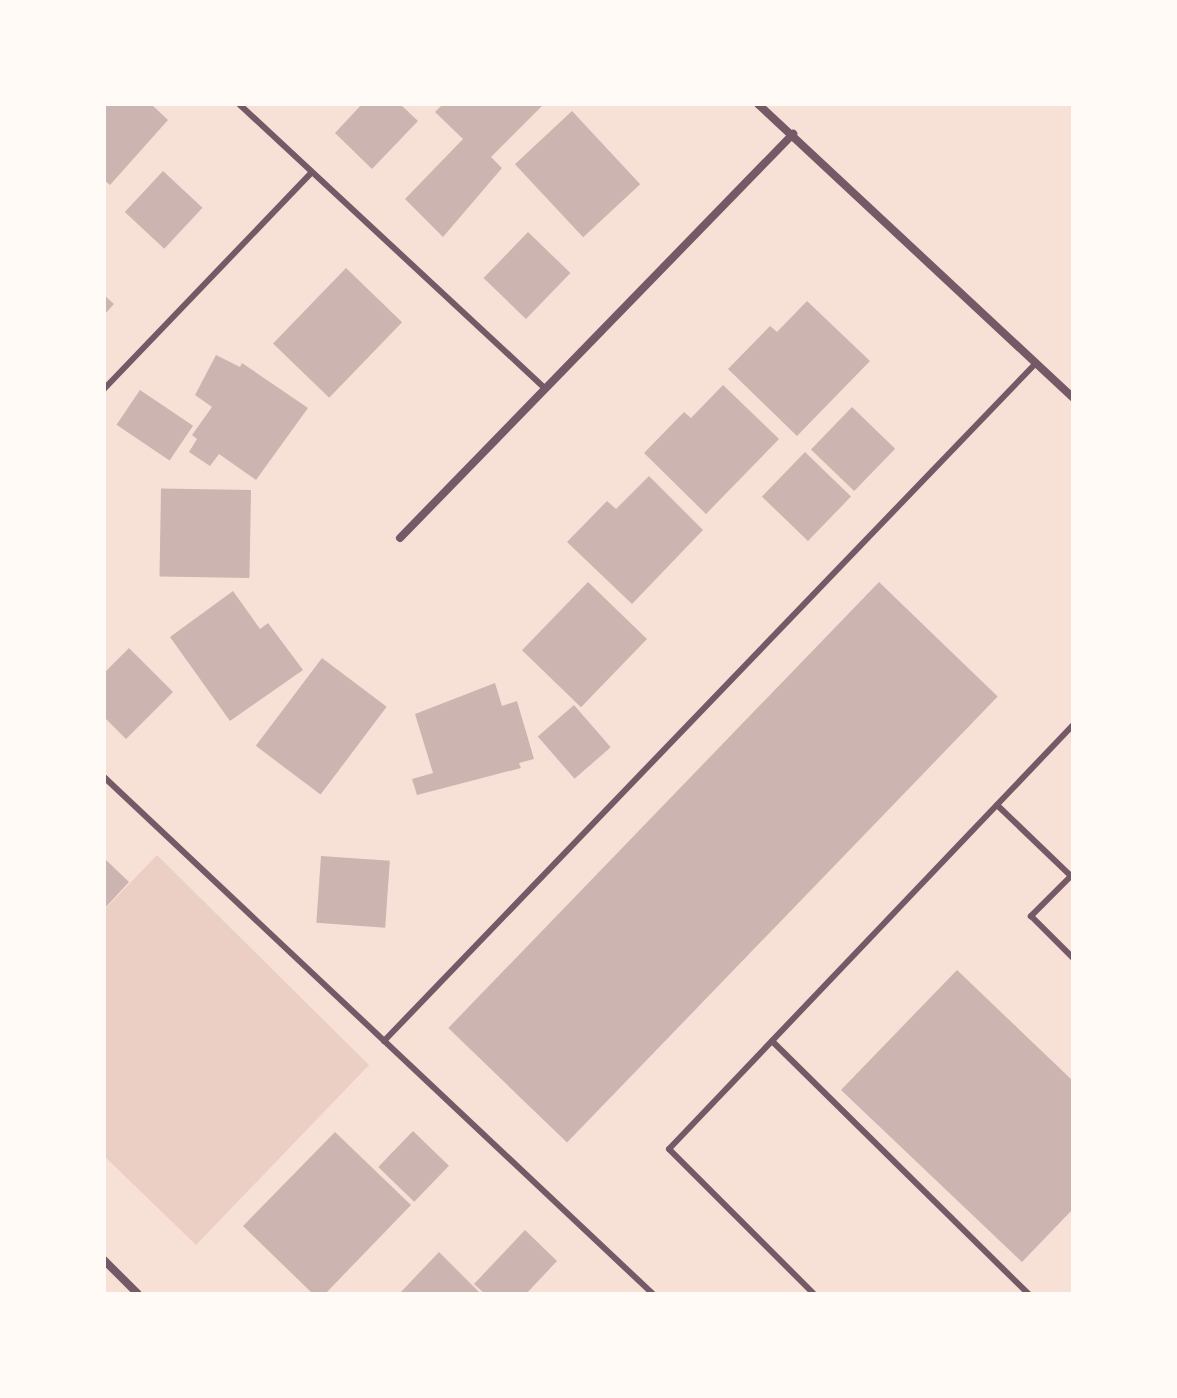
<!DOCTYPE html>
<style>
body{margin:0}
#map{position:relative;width:1177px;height:1398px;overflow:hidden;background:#f7e1d7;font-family:"Fira Sans",sans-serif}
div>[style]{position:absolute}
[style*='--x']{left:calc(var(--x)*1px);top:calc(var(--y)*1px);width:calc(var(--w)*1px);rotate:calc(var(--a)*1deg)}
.green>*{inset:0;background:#ebcfc5}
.building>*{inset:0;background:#ccb4b1;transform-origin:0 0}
.service>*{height:6px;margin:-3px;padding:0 3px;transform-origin:3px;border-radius:3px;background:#755966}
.minor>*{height:8px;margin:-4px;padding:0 4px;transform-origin:4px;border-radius:4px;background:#755966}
span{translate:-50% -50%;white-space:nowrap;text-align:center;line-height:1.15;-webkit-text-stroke:8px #fffaf5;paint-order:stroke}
.frame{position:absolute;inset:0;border:106px solid #fffaf5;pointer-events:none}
</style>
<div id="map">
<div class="green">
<div style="clip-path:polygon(157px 855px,369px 1065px,196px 1245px,104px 1156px,104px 910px)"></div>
</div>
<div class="building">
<div style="clip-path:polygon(104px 104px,151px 104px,168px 120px,110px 185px,104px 180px)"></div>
<div style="clip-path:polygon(362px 104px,400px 104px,418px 121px,372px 169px,335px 133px)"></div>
<div style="clip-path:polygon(443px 104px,544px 104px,491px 157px,502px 168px,443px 237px,405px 199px,463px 139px,435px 112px)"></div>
<div style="left:572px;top:111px;width:100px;height:78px;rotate:47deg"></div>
<div style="left:163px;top:171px;width:54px;height:56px;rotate:43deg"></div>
<div style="left:528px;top:232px;width:59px;height:64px;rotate:44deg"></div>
<div style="left:346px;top:268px;width:78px;height:105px;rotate:44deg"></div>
<div style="clip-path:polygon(104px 295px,114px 304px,104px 315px)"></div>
<div style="clip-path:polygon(807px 301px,870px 361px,797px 436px,728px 369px,770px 326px,777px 332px)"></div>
<div style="clip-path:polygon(216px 355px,240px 367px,242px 363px,308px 408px,256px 480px,219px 454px,210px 466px,189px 452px,197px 439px,192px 435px,212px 407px,195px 395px)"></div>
<div style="clip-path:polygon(723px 385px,779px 439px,706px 514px,644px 453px,684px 412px,691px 418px)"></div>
<div style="left:140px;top:390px;width:64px;height:42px;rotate:34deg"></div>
<div style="left:852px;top:407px;width:60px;height:59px;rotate:44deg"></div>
<div style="left:805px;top:452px;width:64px;height:62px;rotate:44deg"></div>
<div style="clip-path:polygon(649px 476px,703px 530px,632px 604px,567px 542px,607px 501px,616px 509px)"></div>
<div style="left:251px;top:490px;width:88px;height:90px;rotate:91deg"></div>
<div style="left:588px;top:582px;width:82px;height:95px;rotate:44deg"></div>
<div style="left:879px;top:582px;width:165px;height:620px;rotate:44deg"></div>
<div style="clip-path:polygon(233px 591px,260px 629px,268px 623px,303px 670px,230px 721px,170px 637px)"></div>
<div style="clip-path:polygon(129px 648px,173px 692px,126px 739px,104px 717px,104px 673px)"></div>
<div style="left:322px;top:658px;width:81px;height:110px;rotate:37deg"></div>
<div style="clip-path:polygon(495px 683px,502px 706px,517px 701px,534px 759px,519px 763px,521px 768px,417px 795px,412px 779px,433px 773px,415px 714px)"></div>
<div style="left:574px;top:705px;width:56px;height:48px;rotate:49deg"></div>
<div style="left:321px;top:856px;width:69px;height:67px;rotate:4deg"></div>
<div style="clip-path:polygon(104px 858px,129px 882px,104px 909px)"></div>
<div style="clip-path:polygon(957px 970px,1073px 1081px,1073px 1209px,1022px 1262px,841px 1090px)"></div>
<div style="left:413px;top:1131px;width:50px;height:50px;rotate:44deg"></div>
<div style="clip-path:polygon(335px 1132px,411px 1205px,325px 1294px,313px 1294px,243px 1226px)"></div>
<div style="clip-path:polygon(525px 1230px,557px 1261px,526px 1294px,485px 1294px,474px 1284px)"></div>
<div style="clip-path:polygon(439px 1252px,481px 1294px,399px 1294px)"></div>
</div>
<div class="service">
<div style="--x:239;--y:104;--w:416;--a:42.9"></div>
<div style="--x:104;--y:389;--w:299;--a:-46.2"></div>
<div style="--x:104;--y:777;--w:754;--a:43.28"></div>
<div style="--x:997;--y:805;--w:103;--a:43.8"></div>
<div style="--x:1071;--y:876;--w:57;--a:135"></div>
<div style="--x:1031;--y:916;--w:59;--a:45"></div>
<div style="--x:384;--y:1041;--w:941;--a:-46.12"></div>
<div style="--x:772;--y:1041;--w:361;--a:44.6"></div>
<div style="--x:814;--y:1294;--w:205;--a:-135"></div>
<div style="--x:669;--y:1149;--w:586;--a:-46.38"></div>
</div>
<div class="minor">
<div style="--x:758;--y:104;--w:431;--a:43"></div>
<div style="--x:400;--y:538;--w:564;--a:-45.79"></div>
<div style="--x:104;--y:1260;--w:48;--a:45"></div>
</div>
<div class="frame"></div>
</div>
